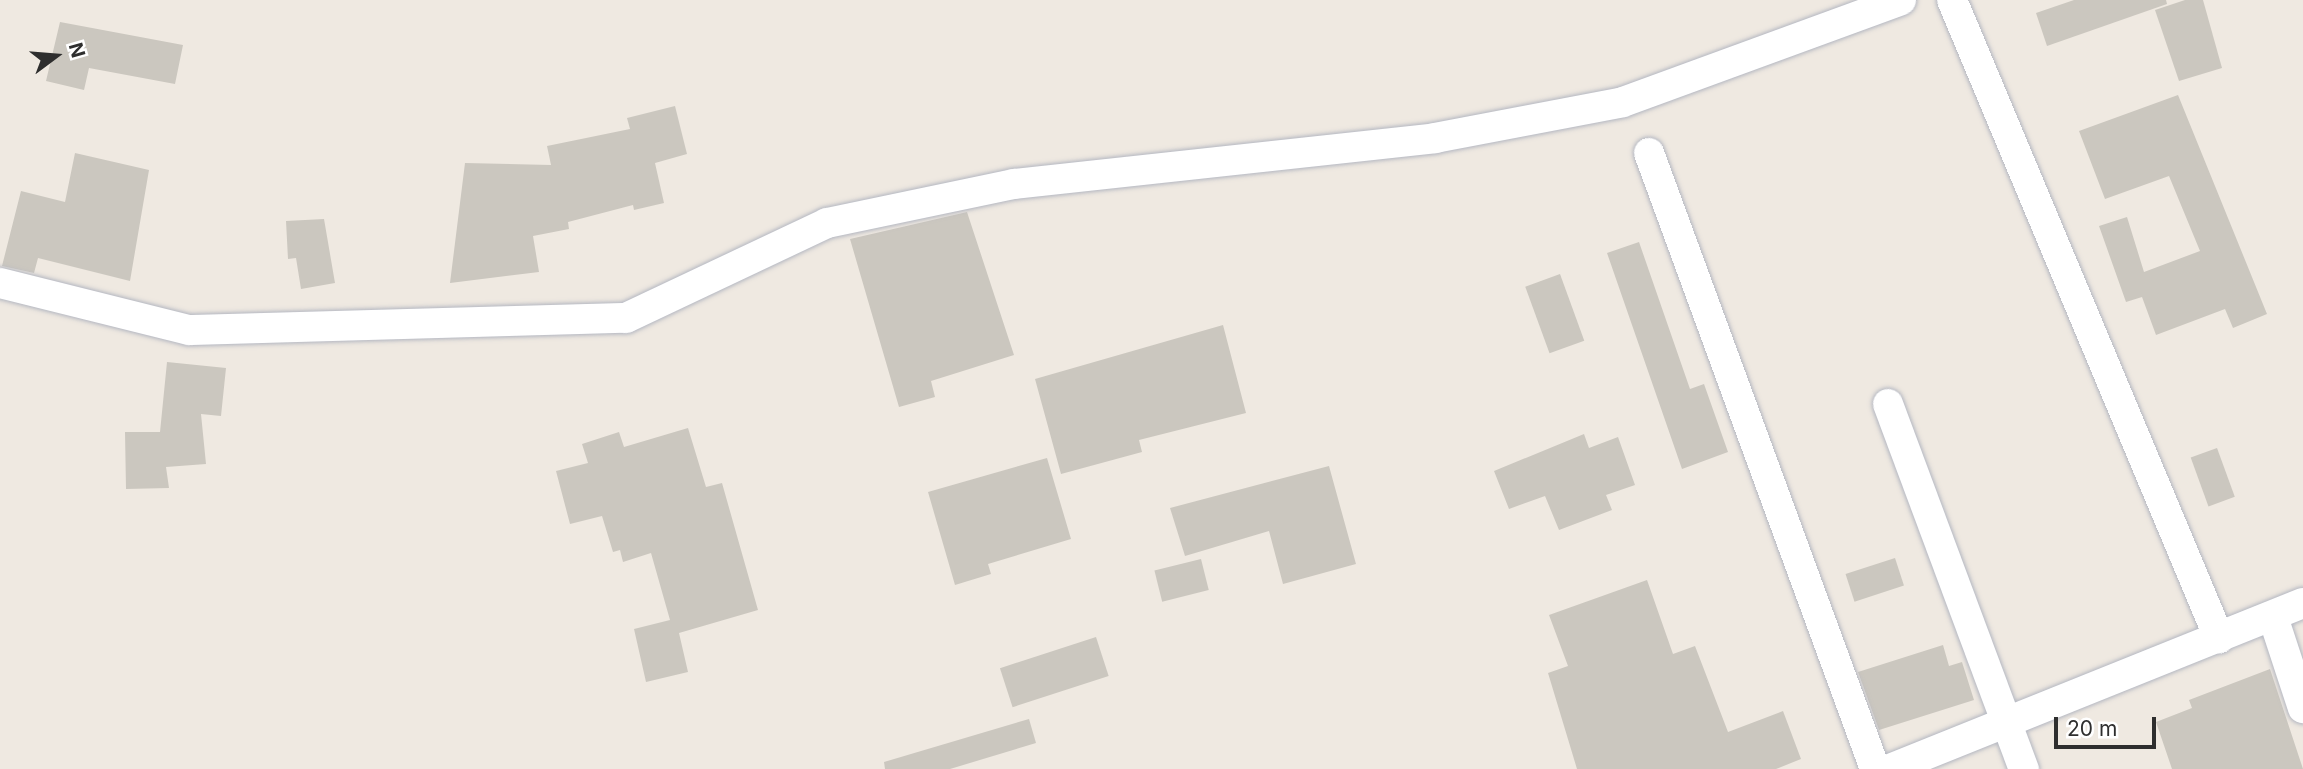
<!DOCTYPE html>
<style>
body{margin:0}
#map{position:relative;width:2303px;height:769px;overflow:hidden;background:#efe9e1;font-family:Inter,sans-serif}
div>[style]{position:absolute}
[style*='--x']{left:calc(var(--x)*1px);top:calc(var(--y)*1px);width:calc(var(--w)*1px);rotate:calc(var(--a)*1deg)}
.building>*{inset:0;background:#cbc7bf;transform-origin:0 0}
.roads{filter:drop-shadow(0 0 2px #b4b7c1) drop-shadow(0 0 2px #b4b7c1)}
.minor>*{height:30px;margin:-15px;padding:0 15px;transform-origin:15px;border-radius:15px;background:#fff}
span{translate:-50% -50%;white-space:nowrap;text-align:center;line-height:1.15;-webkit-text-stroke:6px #fff;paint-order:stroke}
.north{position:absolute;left:21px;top:21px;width:70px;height:70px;-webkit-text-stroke:5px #fff;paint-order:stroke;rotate:74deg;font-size:19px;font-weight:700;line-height:28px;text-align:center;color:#2e2e2e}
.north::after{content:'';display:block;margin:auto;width:24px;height:32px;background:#2e2e2e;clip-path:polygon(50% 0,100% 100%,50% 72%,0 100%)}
.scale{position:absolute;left:2054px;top:717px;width:102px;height:32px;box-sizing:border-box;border:4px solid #2e2e2e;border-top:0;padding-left:9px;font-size:21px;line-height:24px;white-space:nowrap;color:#2e2e2e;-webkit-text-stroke:5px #fff;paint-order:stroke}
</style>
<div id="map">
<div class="building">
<div style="clip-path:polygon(2074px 0,2166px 0,2167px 4px,2047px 46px,2036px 13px)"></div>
<div style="clip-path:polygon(2185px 0,2203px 0,2222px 68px,2179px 81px,2155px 10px)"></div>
<div style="clip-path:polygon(60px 22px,183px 45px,175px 84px,89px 68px,84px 90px,46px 81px)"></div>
<div style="clip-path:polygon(2178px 95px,2267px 314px,2233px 328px,2225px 309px,2156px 335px,2142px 297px,2126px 302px,2099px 226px,2127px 217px,2144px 272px,2200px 251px,2169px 176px,2105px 199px,2079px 131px)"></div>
<div style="clip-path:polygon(675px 106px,687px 154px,655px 163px,664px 203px,634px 210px,633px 205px,568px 222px,569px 229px,533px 236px,539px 272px,450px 283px,465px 163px,551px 165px,547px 146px,630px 129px,627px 118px)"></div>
<div style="clip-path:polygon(75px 153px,149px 170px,130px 281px,38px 258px,34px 273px,2px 266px,21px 191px,65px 202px)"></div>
<div style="clip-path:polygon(967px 212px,1014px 355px,931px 381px,935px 397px,899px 407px,850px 239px)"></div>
<div style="clip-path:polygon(324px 219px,335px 283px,301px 289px,296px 258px,288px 259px,286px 221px)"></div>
<div style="clip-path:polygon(1639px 242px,1690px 389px,1704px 384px,1728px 452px,1682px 469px,1607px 253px)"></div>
<div style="left:1560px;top:274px;width:71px;height:37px;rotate:70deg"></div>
<div style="clip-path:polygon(1223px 325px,1246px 413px,1139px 440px,1142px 452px,1061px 474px,1035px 379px)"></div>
<div style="clip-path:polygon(167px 362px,226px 368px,221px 416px,201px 414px,206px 464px,166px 467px,169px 488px,126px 489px,125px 432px,160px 432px)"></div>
<div style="clip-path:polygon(688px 428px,706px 487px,722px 483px,758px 610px,679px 633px,688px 672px,646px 682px,634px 629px,670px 620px,651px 553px,623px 562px,620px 550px,613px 552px,602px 516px,570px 524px,556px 471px,588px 463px,582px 444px,619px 432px,624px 447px)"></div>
<div style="clip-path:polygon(1584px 434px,1589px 448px,1618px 437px,1635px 485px,1606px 495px,1612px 510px,1559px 530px,1545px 496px,1509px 509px,1494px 471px)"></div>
<div style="left:2217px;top:448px;width:52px;height:28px;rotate:70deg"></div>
<div style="clip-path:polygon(1047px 458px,1071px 539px,988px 564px,991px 574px,955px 585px,928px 492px)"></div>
<div style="clip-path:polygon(1329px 466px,1356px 564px,1283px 584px,1269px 531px,1185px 556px,1170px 508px)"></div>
<div style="left:1895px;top:558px;width:29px;height:52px;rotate:72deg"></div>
<div style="left:1201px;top:559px;width:32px;height:48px;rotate:76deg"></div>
<div style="clip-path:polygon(1647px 580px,1673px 654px,1695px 646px,1728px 732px,1783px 711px,1801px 759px,1776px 769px,1577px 769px,1548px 673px,1568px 666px,1549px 615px)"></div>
<div style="left:1096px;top:637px;width:41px;height:101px;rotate:72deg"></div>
<div style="clip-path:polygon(1943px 645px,1949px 666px,1962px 662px,1974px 700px,1879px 730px,1858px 672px)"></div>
<div style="clip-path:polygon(2270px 669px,2303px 769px,2172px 769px,2156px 722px,2192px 708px,2189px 700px)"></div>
<div style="clip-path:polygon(1029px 719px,1036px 743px,950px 769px,885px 769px,884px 762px)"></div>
</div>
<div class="roads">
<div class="minor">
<div style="--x:1952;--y:0;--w:692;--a:67.29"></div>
<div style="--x:1649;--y:153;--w:656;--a:69.85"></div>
<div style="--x:0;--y:283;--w:195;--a:14"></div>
<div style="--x:189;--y:330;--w:437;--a:-1.6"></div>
<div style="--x:626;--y:318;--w:222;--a:-25.3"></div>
<div style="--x:827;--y:223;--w:191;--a:-11.8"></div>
<div style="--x:1014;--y:184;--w:424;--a:-6.2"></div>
<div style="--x:1435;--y:138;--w:191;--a:-10.8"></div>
<div style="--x:1623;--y:102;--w:296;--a:-20.1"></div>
<div style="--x:1888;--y:404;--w:390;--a:69.6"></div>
<div style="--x:2273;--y:617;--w:96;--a:71.8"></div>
<div style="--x:1890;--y:769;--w:445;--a:-21.9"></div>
</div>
</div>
<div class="north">N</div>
<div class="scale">20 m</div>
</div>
